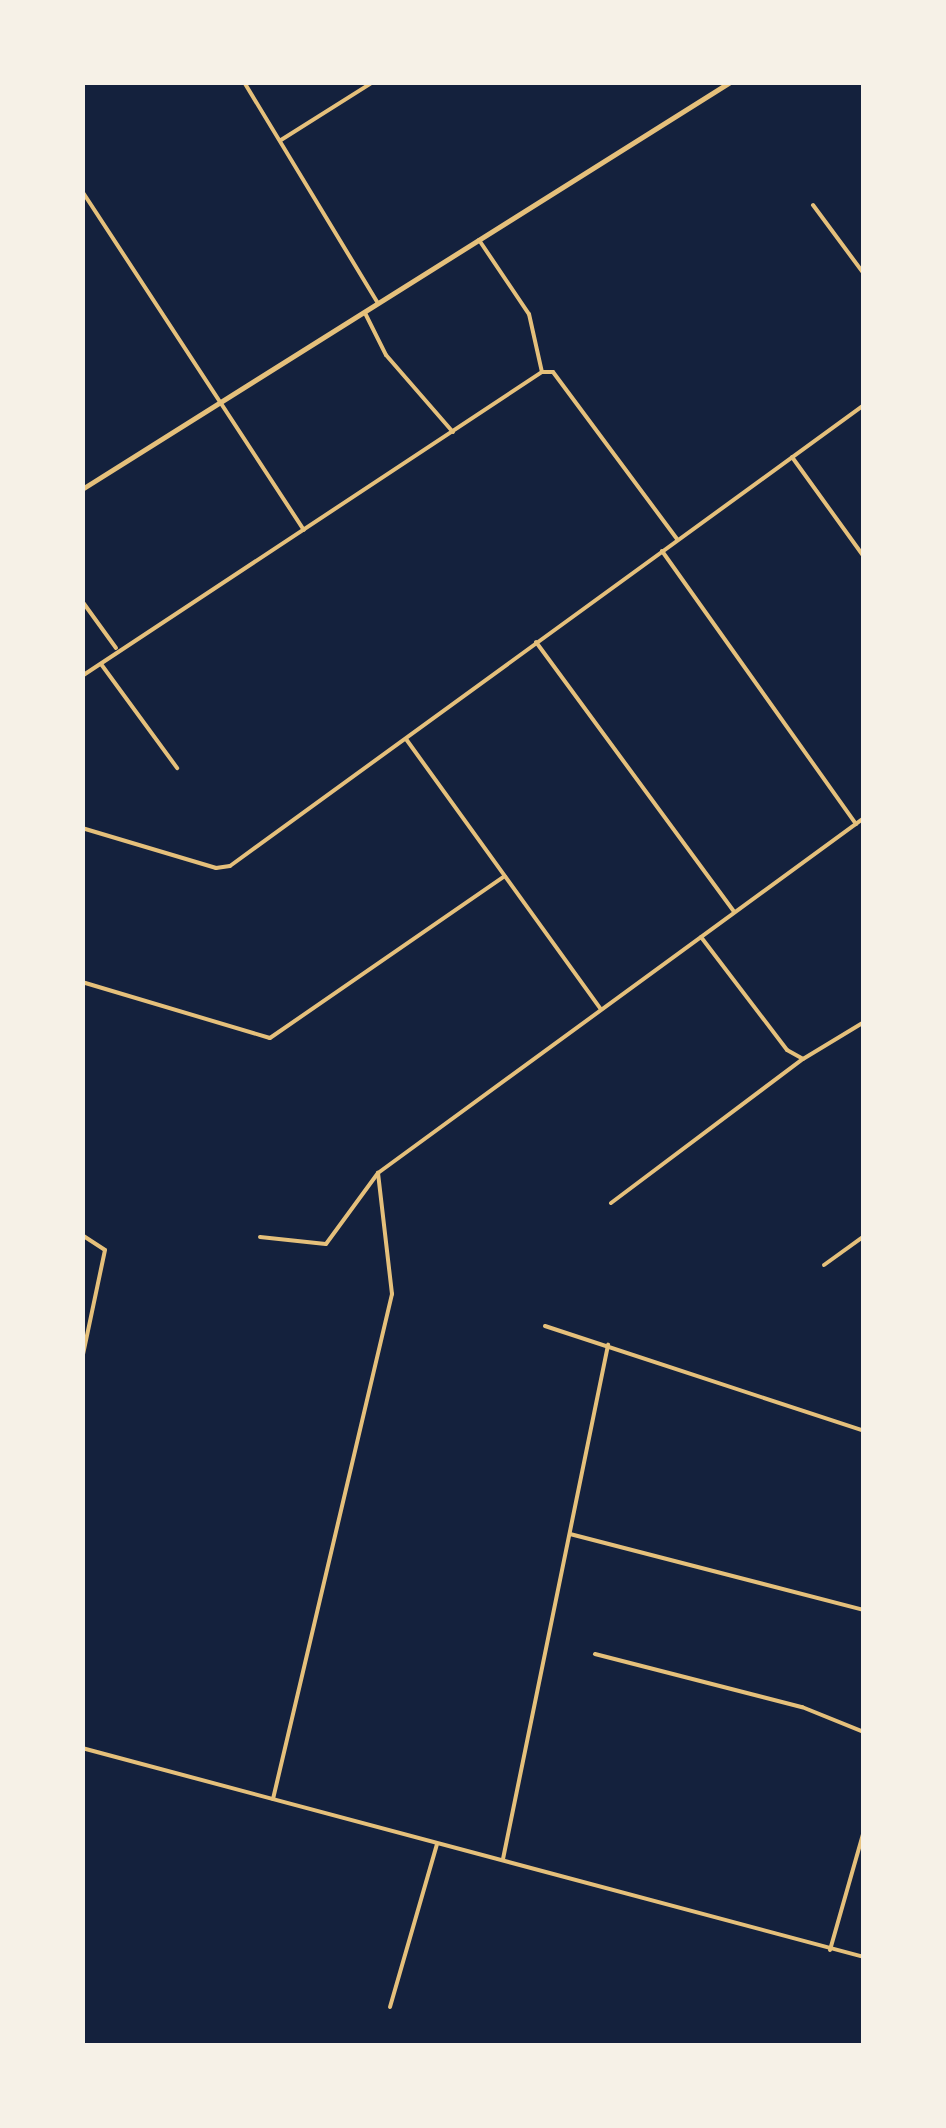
<!DOCTYPE html>
<style>
body{margin:0}
#map{position:relative;width:946px;height:2128px;overflow:hidden;background:#14213d;font-family:"DM Sans",sans-serif}
div>[style]{position:absolute}
[style*='--x']{left:calc(var(--x)*1px);top:calc(var(--y)*1px);width:calc(var(--w)*1px);rotate:calc(var(--a)*1deg)}
.minor>*{height:4px;margin:-2px;padding:0 2px;transform-origin:2px;border-radius:2px;background:#e5c07b}
.tertiary>*{height:5px;margin:-2.5px;padding:0 2.5px;transform-origin:2.5px;border-radius:2.5px;background:#e5c07b}
span{translate:-50% -50%;white-space:nowrap;text-align:center;line-height:1.15;-webkit-text-stroke:8px #f6f1e7;paint-order:stroke}
.frame{position:absolute;inset:0;border:85px solid #f6f1e7;pointer-events:none}
</style>
<div id="map">
<div class="minor">
<div style="--x:244;--y:82;--w:258;--a:58.8"></div>
<div style="--x:281;--y:140;--w:109;--a:-32.2"></div>
<div style="--x:82;--y:191;--w:405;--a:56.8"></div>
<div style="--x:813;--y:205;--w:86;--a:53.5"></div>
<div style="--x:479;--y:240;--w:89;--a:56"></div>
<div style="--x:529;--y:314;--w:59;--a:77.4"></div>
<div style="--x:365;--y:313;--w:47;--a:63.4"></div>
<div style="--x:386;--y:355;--w:102;--a:49"></div>
<div style="--x:792;--y:457;--w:123;--a:54.2"></div>
<div style="--x:662;--y:551;--w:335;--a:54.6"></div>
<div style="--x:82;--y:601;--w:58;--a:54.1"></div>
<div style="--x:536;--y:642;--w:335;--a:53.7"></div>
<div style="--x:101;--y:664;--w:129;--a:53.8"></div>
<div style="--x:82;--y:676;--w:551;--a:-33.46"></div>
<div style="--x:542;--y:372;--w:11;--a:0"></div>
<div style="--x:553;--y:372;--w:208;--a:53.4"></div>
<div style="--x:406;--y:739;--w:333;--a:54.2"></div>
<div style="--x:82;--y:828;--w:140;--a:16.6"></div>
<div style="--x:216;--y:868;--w:14;--a:-8"></div>
<div style="--x:230;--y:866;--w:784;--a:-36.02"></div>
<div style="--x:701;--y:937;--w:142;--a:52.7"></div>
<div style="--x:787;--y:1050;--w:18;--a:29"></div>
<div style="--x:82;--y:982;--w:196;--a:16.6"></div>
<div style="--x:270;--y:1038;--w:285;--a:-34.6"></div>
<div style="--x:611;--y:1203;--w:240;--a:-36.9"></div>
<div style="--x:803;--y:1059;--w:71;--a:-31.2"></div>
<div style="--x:82;--y:1235;--w:27;--a:33"></div>
<div style="--x:105;--y:1250;--w:111;--a:101.9"></div>
<div style="--x:260;--y:1237;--w:66;--a:6.1"></div>
<div style="--x:326;--y:1244;--w:88;--a:-53.8"></div>
<div style="--x:824;--y:1265;--w:49;--a:-35.9"></div>
<div style="--x:545;--y:1326;--w:336;--a:18.2"></div>
<div style="--x:570;--y:1534;--w:304;--a:14.5"></div>
<div style="--x:595;--y:1654;--w:214;--a:14.4"></div>
<div style="--x:802;--y:1707;--w:67;--a:22"></div>
<div style="--x:82;--y:1748;--w:809;--a:14.96"></div>
<div style="--x:273;--y:1799;--w:519;--a:-76.74"></div>
<div style="--x:392;--y:1294;--w:122;--a:-96.6"></div>
<div style="--x:378;--y:1173;--w:602;--a:-36.15"></div>
<div style="--x:503;--y:1859;--w:525;--a:-78.45"></div>
<div style="--x:830;--y:1950;--w:124;--a:-74.1"></div>
<div style="--x:390;--y:2007;--w:170;--a:-73.9"></div>
</div>
<div class="tertiary">
<div style="--x:82;--y:489;--w:765;--a:-32.13"></div>
</div>
<div class="frame"></div>
</div>
